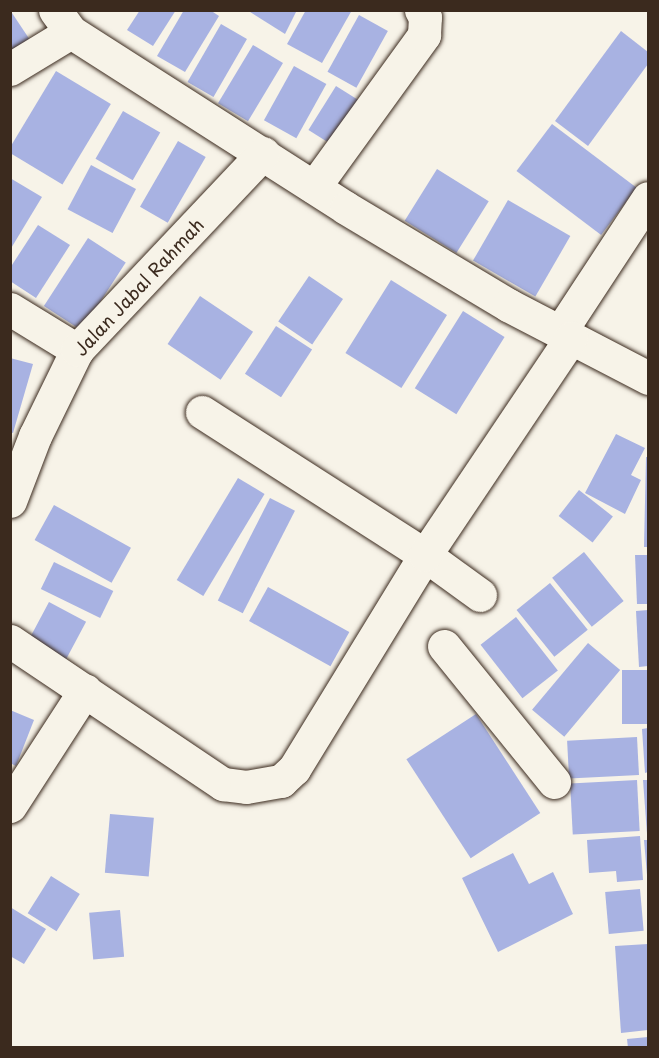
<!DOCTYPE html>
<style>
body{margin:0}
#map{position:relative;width:659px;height:1058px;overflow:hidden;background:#f7f3e8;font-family:"Playpen Sans",sans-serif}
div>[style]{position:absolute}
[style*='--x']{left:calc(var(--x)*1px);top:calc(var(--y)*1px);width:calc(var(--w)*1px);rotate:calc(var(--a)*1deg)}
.building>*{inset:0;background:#a8b2e2;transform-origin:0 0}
.roads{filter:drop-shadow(0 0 2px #3b2a1e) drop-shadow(0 0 2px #3b2a1e)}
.minor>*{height:33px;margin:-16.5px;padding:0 16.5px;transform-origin:16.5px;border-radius:16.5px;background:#f7f3e8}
span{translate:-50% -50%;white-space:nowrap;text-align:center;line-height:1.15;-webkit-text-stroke:4.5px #f7f3e8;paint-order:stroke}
.street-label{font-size:18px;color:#3b2a1e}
.frame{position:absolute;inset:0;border:12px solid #3b2a1e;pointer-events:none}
</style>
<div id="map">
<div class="building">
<div style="clip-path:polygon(10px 10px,32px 43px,10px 56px)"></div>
<div style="clip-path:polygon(140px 10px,176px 10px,153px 46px,127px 30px)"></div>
<div style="clip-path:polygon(184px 10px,210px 10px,219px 16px,185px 72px,157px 56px)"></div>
<div style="clip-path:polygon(247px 10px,297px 10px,285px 34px)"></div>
<div style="clip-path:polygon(306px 10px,352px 10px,322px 63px,287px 44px)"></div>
<div style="left:359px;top:15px;width:33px;height:65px;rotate:29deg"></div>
<div style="left:221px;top:24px;width:30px;height:67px;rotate:30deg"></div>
<div style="clip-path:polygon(621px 31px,648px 52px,648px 64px,588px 146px,555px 121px)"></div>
<div style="left:253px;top:45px;width:35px;height:68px;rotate:31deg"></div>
<div style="left:294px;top:66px;width:37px;height:62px;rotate:29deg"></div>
<div style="left:56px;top:71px;width:64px;height:94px;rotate:31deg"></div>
<div style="left:336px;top:86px;width:31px;height:52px;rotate:32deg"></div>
<div style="left:123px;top:111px;width:43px;height:55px;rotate:30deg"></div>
<div style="left:552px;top:124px;width:106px;height:59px;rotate:37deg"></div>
<div style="left:178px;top:141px;width:32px;height:76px;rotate:30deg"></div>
<div style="left:91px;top:165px;width:51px;height:50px;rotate:28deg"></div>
<div style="left:437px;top:169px;width:61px;height:61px;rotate:32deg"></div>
<div style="clip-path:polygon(10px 178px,42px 197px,10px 250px)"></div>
<div style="left:508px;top:200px;width:72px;height:70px;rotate:30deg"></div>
<div style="clip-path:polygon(38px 225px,70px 245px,36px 298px,10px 281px,10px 268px)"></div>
<div style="left:88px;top:238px;width:45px;height:81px;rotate:33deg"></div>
<div style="left:309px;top:276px;width:41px;height:55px;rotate:34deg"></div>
<div style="left:391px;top:280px;width:66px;height:86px;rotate:32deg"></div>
<div style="left:200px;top:296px;width:64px;height:58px;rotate:34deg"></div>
<div style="left:463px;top:311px;width:49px;height:91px;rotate:32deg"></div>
<div style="left:276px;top:326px;width:43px;height:57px;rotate:33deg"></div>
<div style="clip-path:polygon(10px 358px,33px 364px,13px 433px,10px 432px)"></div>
<div style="clip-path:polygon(616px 434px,645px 448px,631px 475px,641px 480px,625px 514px,585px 493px)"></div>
<div style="clip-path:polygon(646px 457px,648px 457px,648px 547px,644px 547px)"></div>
<div style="left:238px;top:478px;width:31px;height:119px;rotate:31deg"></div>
<div style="left:579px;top:490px;width:43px;height:33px;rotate:38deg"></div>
<div style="left:270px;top:498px;width:28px;height:115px;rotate:27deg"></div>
<div style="left:54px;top:505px;width:88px;height:40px;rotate:29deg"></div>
<div style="left:584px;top:552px;width:63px;height:41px;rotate:51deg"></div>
<div style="clip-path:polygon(635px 555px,648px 555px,648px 604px,637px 604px)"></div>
<div style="left:54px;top:562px;width:66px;height:30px;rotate:26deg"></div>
<div style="left:550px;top:583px;width:60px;height:43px;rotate:51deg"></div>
<div style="left:268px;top:587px;width:93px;height:39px;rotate:29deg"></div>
<div style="left:49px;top:602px;width:42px;height:44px;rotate:28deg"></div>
<div style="clip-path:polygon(648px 610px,648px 666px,639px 667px,636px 611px)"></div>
<div style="left:516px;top:617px;width:68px;height:45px;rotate:52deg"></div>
<div style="left:588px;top:643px;width:42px;height:87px;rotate:40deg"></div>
<div style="left:622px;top:670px;width:26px;height:54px"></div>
<div style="clip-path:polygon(10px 710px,34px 720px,16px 766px,10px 763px)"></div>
<div style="left:476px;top:714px;width:118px;height:83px;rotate:57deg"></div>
<div style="clip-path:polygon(648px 728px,648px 772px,645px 773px,642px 729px)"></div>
<div style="left:637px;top:737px;width:38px;height:70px;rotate:87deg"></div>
<div style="left:637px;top:780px;width:51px;height:67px;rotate:87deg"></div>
<div style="clip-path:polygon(643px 780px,648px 780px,648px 834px,647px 834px)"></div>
<div style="left:110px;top:814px;width:44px;height:59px;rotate:5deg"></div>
<div style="clip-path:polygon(640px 836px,643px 880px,617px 882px,616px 871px,589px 873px,587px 840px)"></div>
<div style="clip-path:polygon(644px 840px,648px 840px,648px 875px,647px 875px)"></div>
<div style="clip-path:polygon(513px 853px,529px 884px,553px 872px,573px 914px,498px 952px,462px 878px)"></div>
<div style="left:51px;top:876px;width:34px;height:44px;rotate:32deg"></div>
<div style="left:640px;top:889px;width:42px;height:35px;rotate:85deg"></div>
<div style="clip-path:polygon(10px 907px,46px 929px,24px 964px,10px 956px)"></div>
<div style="left:120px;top:910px;width:47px;height:31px;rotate:85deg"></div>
<div style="clip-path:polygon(648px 944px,648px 1030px,621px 1033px,615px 946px)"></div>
<div style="clip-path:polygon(648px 1037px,648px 1048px,628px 1048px,627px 1039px)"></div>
</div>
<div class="roads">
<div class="minor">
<div style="--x:55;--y:10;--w:27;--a:54"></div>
<div style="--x:71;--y:32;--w:326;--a:32.6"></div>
<div style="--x:346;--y:208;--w:189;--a:30.9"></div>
<div style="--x:508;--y:305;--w:158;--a:27.5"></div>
<div style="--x:10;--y:69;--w:71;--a:-31.2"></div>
<div style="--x:314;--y:187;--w:188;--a:-54.1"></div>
<div style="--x:424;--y:35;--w:18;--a:-87"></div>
<div style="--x:425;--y:17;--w:8;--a:-120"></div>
<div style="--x:10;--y:309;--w:79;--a:31.5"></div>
<div style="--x:560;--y:332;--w:160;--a:-56.7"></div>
<div style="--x:202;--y:412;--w:265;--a:32.7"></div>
<div style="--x:425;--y:555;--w:68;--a:36"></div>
<div style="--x:10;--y:501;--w:70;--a:-69"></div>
<div style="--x:35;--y:436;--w:96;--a:-64"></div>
<div style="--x:77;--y:350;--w:271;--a:-46.6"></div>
<div style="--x:10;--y:641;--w:257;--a:33.9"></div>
<div style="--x:223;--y:784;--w:23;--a:7"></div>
<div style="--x:246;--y:787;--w:36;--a:-10"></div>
<div style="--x:281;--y:781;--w:18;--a:-43"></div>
<div style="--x:294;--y:769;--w:251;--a:-58.5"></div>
<div style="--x:425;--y:555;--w:262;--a:-56.1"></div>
<div style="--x:444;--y:646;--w:175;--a:51"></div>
<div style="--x:10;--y:806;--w:138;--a:-57.1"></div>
</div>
</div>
<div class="street-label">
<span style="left:139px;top:287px;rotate:-47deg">Jalan Jabal Rahmah</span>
</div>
<div class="frame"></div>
</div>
